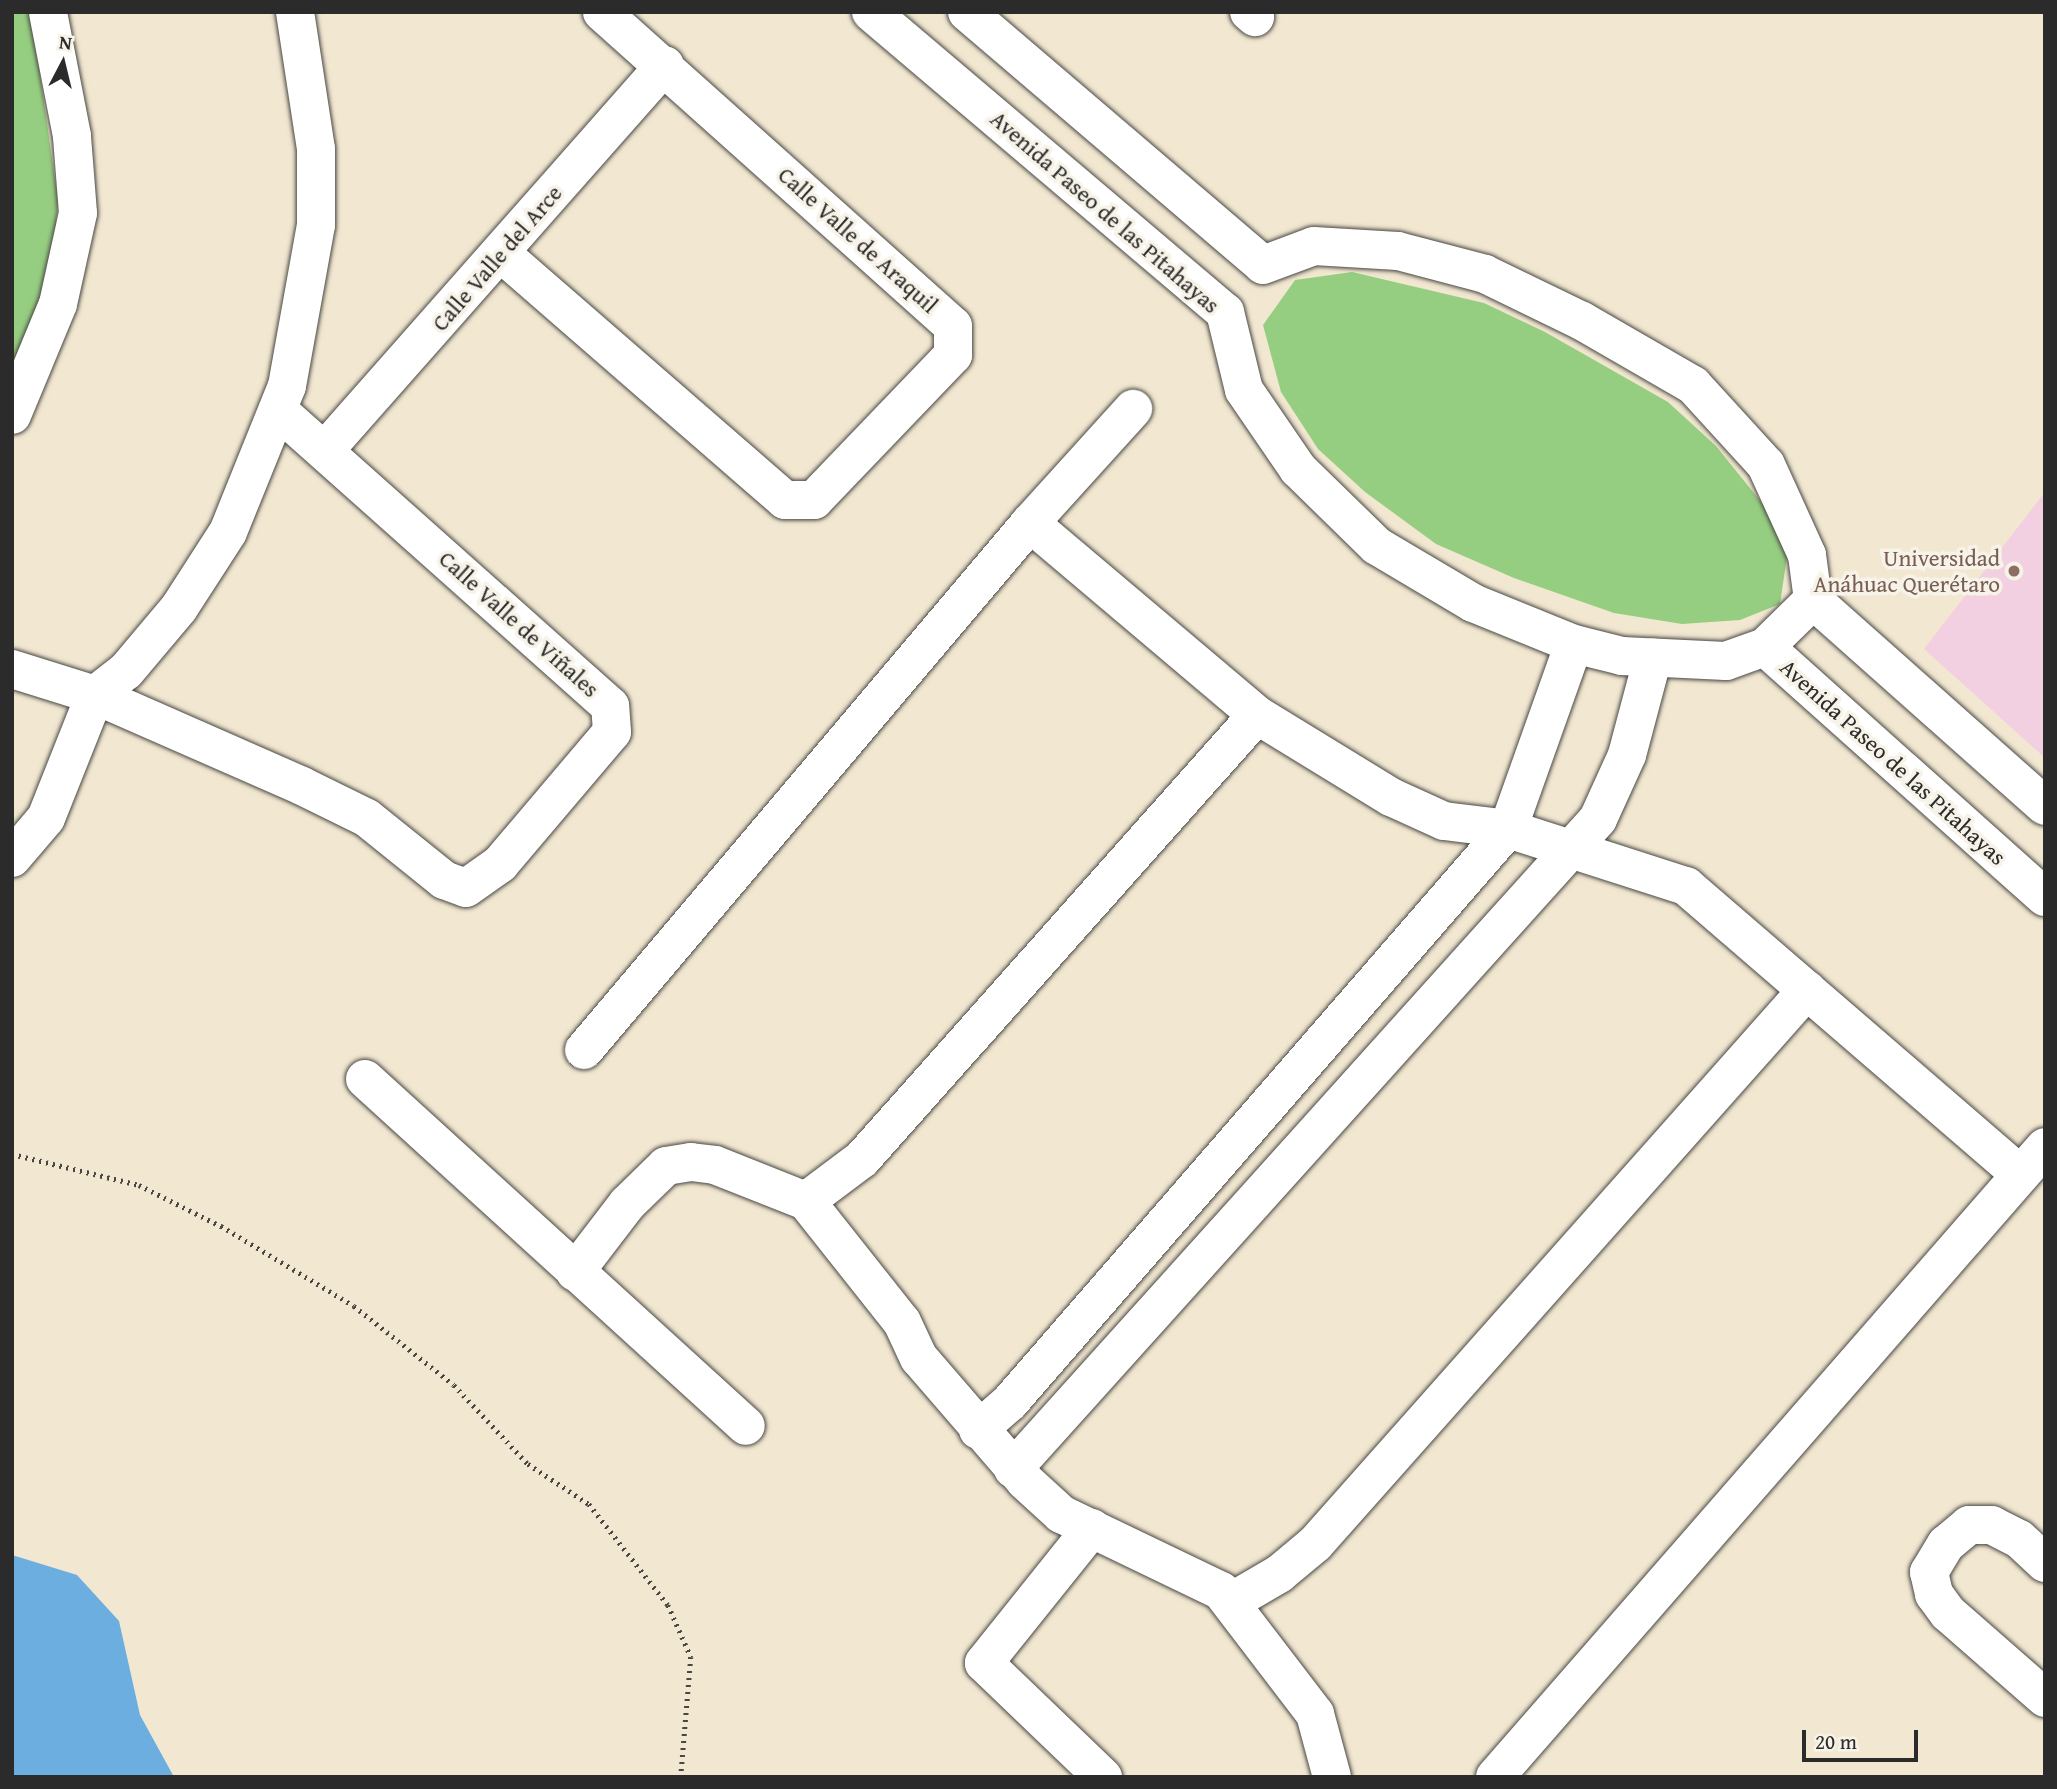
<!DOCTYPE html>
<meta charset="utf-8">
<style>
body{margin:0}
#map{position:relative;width:2057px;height:1789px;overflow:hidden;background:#f2e8d1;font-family:"Gentium Book Plus",serif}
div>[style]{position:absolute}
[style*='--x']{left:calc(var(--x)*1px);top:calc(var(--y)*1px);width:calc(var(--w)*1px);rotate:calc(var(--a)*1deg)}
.built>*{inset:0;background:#f2cfe1}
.green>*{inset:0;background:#96ce81}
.water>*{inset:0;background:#6daee1}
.path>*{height:4.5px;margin-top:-2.25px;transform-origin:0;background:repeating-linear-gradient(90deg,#494744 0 2px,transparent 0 7px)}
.roads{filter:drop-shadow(0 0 2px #494744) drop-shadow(0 0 2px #494744)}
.minor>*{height:38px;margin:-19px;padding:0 19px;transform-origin:19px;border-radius:19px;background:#fff}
.dots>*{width:19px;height:19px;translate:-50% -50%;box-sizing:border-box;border:4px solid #f7f3e8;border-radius:50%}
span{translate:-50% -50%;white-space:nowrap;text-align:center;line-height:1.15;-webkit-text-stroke:7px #f7f3e8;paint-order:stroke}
.street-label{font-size:23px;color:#2b2b2b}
.education-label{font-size:23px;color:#785e54}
.right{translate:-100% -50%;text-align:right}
.frame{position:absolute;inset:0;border:14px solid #2b2b2b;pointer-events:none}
.north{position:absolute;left:28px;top:28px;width:70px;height:70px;-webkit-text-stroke:5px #f7f3e8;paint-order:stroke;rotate:7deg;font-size:19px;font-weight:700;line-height:28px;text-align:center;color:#2b2b2b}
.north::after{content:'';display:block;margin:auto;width:24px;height:32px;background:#2b2b2b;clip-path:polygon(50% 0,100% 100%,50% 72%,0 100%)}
.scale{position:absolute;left:1802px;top:1730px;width:116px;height:32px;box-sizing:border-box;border:4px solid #2b2b2b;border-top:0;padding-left:9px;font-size:21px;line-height:24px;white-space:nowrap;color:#2b2b2b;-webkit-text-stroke:5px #f7f3e8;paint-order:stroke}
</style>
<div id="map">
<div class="built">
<div style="clip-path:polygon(2045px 492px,2045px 758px,1924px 649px)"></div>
</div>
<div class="green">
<div style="clip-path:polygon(12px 12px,31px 12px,58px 200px,53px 258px,36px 319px,12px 372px)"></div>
<div style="clip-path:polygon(1352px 272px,1484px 303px,1545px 332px,1668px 402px,1716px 446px,1766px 508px,1788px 550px,1780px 604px,1740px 620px,1682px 624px,1614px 613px,1514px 578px,1436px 544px,1365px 492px,1318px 449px,1281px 392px,1263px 325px,1295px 280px)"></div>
</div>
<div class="water">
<div style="clip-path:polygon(12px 1555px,77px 1575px,119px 1621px,140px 1715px,174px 1777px,12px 1777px)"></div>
</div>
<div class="path">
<div style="--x:12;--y:1154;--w:131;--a:13.7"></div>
<div style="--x:139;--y:1185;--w:92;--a:26.6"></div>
<div style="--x:221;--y:1226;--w:155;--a:31"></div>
<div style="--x:354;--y:1306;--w:127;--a:38.3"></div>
<div style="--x:454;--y:1385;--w:108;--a:46.9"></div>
<div style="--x:528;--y:1464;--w:73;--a:33.3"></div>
<div style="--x:589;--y:1504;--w:128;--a:52"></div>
<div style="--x:668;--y:1605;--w:57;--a:66.1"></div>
<div style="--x:691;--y:1657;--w:120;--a:94.8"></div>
</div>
<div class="roads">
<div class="minor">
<div style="--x:871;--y:12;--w:464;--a:40.3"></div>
<div style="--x:1225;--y:312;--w:80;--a:76.3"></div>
<div style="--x:1244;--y:390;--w:96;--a:55.6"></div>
<div style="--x:1298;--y:469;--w:110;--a:44.3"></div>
<div style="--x:1377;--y:546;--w:112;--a:30.7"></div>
<div style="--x:1473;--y:603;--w:109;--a:22.1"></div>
<div style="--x:1574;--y:644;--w:49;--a:14"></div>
<div style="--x:1622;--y:656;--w:104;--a:2.8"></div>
<div style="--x:1726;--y:661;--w:41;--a:-19.7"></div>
<div style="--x:1765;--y:647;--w:67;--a:-44.4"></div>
<div style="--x:967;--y:12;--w:389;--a:40.5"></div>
<div style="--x:1249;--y:12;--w:8;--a:40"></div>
<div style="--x:502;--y:254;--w:375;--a:41"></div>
<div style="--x:785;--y:500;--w:29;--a:0"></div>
<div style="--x:814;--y:500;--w:201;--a:-46.2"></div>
<div style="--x:953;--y:355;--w:29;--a:-90"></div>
<div style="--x:953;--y:326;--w:471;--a:-138.2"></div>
<div style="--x:1263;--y:265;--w:54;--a:-20.4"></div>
<div style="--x:1314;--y:246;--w:84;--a:3.4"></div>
<div style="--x:1398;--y:251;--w:90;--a:14.8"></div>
<div style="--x:1485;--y:274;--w:108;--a:25.9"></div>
<div style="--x:1582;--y:321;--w:128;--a:30"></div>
<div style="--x:1693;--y:385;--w:108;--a:47.6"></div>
<div style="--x:1766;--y:465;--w:99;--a:65.5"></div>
<div style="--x:1807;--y:555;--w:45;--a:82.4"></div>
<div style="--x:1813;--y:600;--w:310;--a:41.6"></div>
<div style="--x:12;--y:415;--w:120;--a:-67.5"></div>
<div style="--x:58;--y:304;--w:93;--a:-77.6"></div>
<div style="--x:78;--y:213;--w:77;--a:-94.5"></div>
<div style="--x:72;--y:136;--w:126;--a:-101"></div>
<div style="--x:326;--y:449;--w:512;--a:-48.56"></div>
<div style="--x:1030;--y:523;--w:297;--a:40.2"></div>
<div style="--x:1257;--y:715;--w:157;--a:31.5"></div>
<div style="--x:1391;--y:797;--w:58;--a:24.4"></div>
<div style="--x:1444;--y:821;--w:64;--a:7.1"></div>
<div style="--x:1508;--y:829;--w:187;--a:17.8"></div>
<div style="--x:1686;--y:886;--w:441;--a:40.8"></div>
<div style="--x:1765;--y:647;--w:375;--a:41.8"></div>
<div style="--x:12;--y:669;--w:87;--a:17.4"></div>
<div style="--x:95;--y:695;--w:226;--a:23.7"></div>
<div style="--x:302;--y:786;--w:72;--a:26.2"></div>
<div style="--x:367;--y:818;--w:99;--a:38.8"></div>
<div style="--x:444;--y:880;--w:23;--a:20"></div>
<div style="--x:466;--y:888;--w:42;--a:-35.2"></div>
<div style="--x:500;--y:864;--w:173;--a:-49.7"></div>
<div style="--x:612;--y:732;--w:26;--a:-94"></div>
<div style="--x:610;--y:706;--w:445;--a:-138.3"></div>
<div style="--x:95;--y:695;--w:39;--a:-38"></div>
<div style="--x:126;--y:671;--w:82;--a:-49.9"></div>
<div style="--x:179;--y:608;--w:90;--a:-57.2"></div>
<div style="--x:228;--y:532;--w:157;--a:-68"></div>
<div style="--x:287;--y:386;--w:164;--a:-79.8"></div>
<div style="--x:316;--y:225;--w:76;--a:-90"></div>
<div style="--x:316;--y:149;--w:139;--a:-98.7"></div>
<div style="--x:12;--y:858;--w:52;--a:-49.6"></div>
<div style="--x:46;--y:818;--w:132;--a:-68.3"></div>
<div style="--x:584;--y:1050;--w:690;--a:-49.76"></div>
<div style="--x:1030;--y:523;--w:154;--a:-47.9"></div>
<div style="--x:365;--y:1079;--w:515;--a:42.33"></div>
<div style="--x:806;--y:1201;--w:70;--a:-36.9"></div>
<div style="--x:862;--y:1159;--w:594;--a:-48.34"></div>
<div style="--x:575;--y:1272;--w:86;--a:-52.6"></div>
<div style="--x:627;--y:1204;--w:54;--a:-44.3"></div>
<div style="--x:666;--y:1166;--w:25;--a:-9"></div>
<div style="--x:691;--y:1162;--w:24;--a:7"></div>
<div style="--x:715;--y:1165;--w:98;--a:21.6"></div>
<div style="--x:806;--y:1201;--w:154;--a:51.6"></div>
<div style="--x:902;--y:1322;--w:40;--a:65"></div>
<div style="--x:919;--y:1358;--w:162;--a:49.2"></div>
<div style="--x:1025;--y:1481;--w:49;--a:42.5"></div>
<div style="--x:1061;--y:1514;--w:178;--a:25.7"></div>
<div style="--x:1221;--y:1591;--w:155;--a:52.6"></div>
<div style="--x:1315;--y:1714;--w:65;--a:74.9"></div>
<div style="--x:978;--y:1430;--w:43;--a:-41.2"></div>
<div style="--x:1010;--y:1402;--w:759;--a:-49.01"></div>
<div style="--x:1508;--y:829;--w:196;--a:-70.4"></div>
<div style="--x:1013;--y:1469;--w:874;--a:-48.01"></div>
<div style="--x:1598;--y:819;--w:70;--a:-65.6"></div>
<div style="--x:1627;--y:755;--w:101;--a:-75.1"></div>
<div style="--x:1092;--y:1528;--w:173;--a:128.7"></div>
<div style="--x:984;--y:1663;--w:165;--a:43.8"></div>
<div style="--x:2045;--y:1563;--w:35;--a:-137"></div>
<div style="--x:2019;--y:1539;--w:30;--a:-153"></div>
<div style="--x:1992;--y:1525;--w:23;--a:180"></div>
<div style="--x:1969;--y:1525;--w:30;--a:140"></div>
<div style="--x:1946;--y:1544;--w:33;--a:121"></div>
<div style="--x:1929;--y:1572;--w:23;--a:77"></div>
<div style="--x:1934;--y:1594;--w:24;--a:54"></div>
<div style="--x:1948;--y:1613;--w:129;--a:41.2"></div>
<div style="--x:1231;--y:1602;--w:56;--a:-30.3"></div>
<div style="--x:1279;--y:1574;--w:47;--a:-39.8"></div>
<div style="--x:1315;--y:1544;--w:741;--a:-48.39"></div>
<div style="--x:1495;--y:1777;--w:836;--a:-48.88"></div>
</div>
</div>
<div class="dots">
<div style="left:2014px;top:571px;background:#8d6e63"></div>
</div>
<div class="street-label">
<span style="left:1105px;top:212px;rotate:41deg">Avenida Paseo de las Pitahayas</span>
<span style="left:858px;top:240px;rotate:42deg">Calle Valle de Araquil</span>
<span style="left:497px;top:258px;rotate:-49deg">Calle Valle del Arce</span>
<span style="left:519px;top:624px;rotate:42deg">Calle Valle de Viñales</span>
<span style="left:1893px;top:762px;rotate:42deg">Avenida Paseo de las Pitahayas</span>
</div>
<div class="education-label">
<span class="right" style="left:2000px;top:571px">Universidad<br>Anáhuac Querétaro</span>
</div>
<div class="frame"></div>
<div class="north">N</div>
<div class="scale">20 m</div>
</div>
